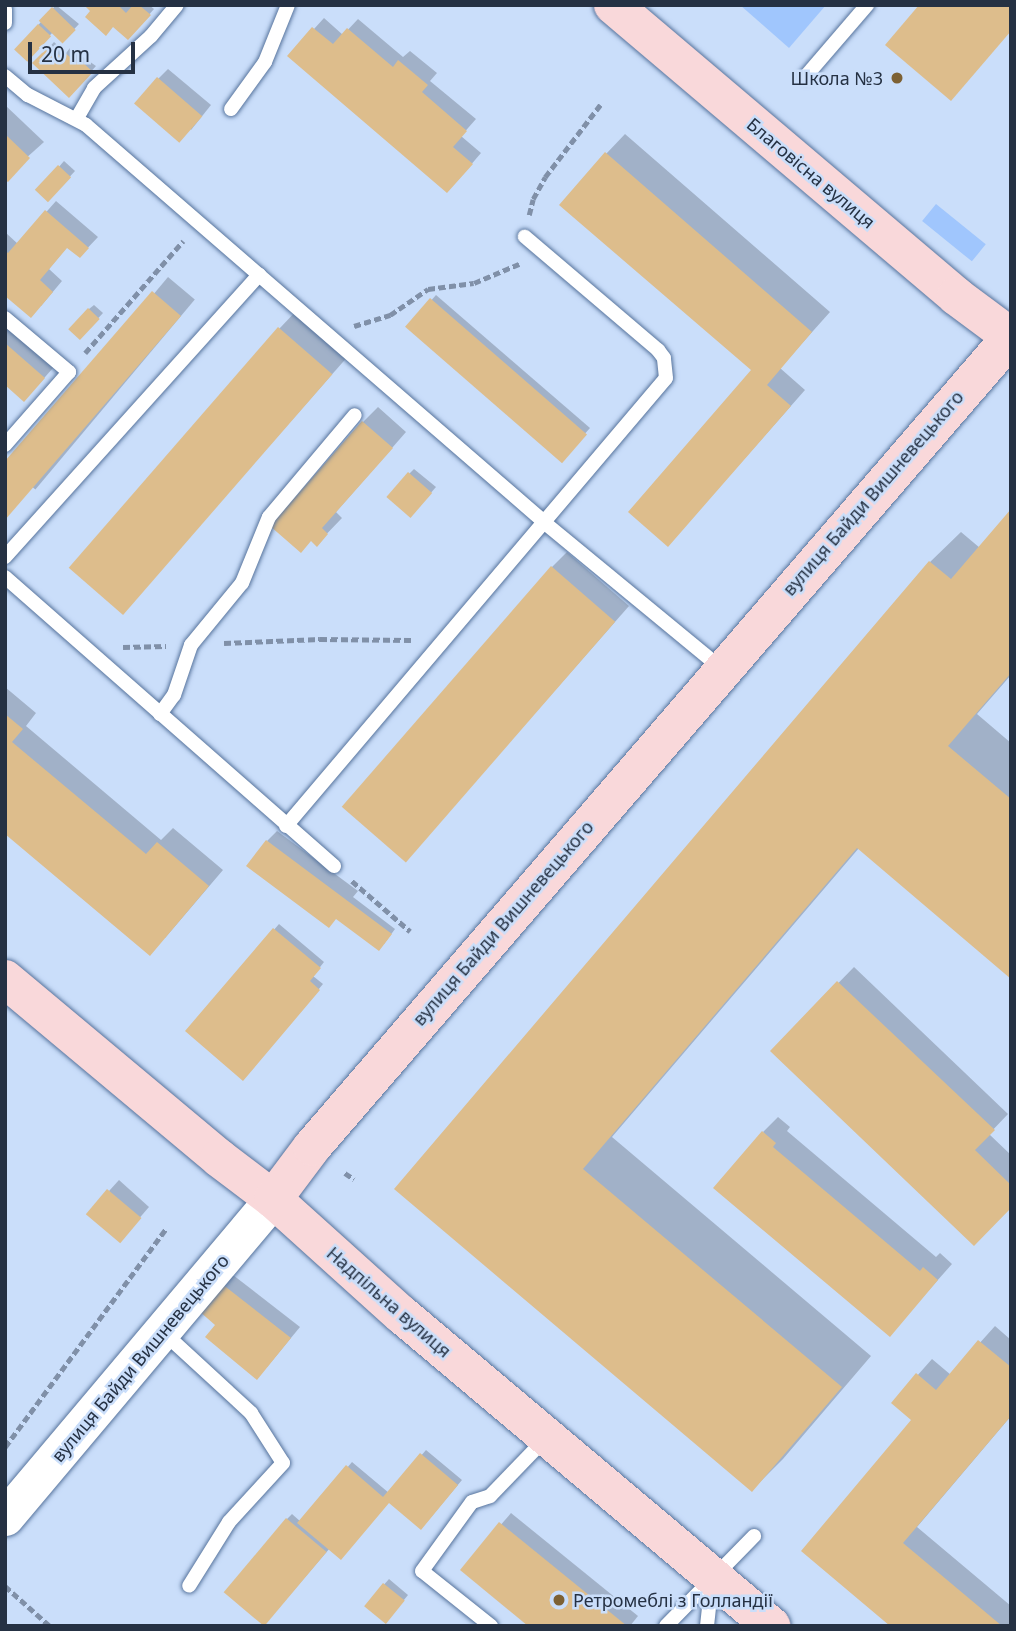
<!DOCTYPE html>
<meta charset="utf-8">
<style>
body{margin:0}
#map{position:relative;width:1016px;height:1631px;overflow:hidden;background:#cadefa;font-family:"Noto Sans",sans-serif}
div>[style]{position:absolute}
[style*='--x']{left:calc(var(--x)*1px);top:calc(var(--y)*1px);width:calc(var(--w)*1px);rotate:calc(var(--a)*1deg)}
.green>*{inset:0;background:#a0c6fd;transform-origin:0 0}
.shadow>*{inset:0;background:#0003;transform-origin:0 0}
.building>*{inset:0;background:#ddbd8c;transform-origin:0 0}
.path>*{height:4.5px;margin-top:-2.25px;transform-origin:0;background:repeating-linear-gradient(90deg,#8090a8 0 7px,transparent 0 10.5px)}
.roads{filter:drop-shadow(0 0 2px #57749d) drop-shadow(0 0 2px #57749d)}
.service>*{height:14px;margin:-7px;padding:0 7px;transform-origin:7px;border-radius:7px;background:#fff}
.tertiary>*{height:37px;margin:-18.5px;padding:0 18.5px;transform-origin:18.5px;border-radius:18.5px;background:#fff}
.secondary>*{height:38px;margin:-19px;padding:0 19px;transform-origin:19px;border-radius:19px;background:#f9d8da}
.dots>*{width:19px;height:19px;translate:-50% -50%;box-sizing:border-box;border:4px solid #cadefa;border-radius:50%}
span{translate:-50% -50%;white-space:nowrap;text-align:center;line-height:1.15;-webkit-text-stroke:5px #cadefa;paint-order:stroke}
.poi-label{font-size:18px;color:#253143}
.right{translate:-100% -50%;text-align:right}
.left{translate:0 -50%;text-align:left}
.street-label{font-size:18px;color:#253143}
.frame{position:absolute;inset:0;border:7px solid #253143;pointer-events:none}
.scale{position:absolute;left:28px;top:42px;width:107px;height:32px;box-sizing:border-box;border:4px solid #253143;border-top:0;padding-left:9px;font-size:21px;line-height:24px;white-space:nowrap;color:#253143;-webkit-text-stroke:5px #cadefa;paint-order:stroke}
</style>
<div id="map">
<div class="green">
<div style="clip-path:polygon(740px 5px,826px 5px,789px 48px)"></div>
<div style="left:936px;top:204px;width:64px;height:22px;rotate:39deg"></div>
</div>
<div class="shadow">
<div style="clip-path:polygon(56px 5px,79px 24px,63px 41px,53px 32px,27px 60px,17px 49px)"></div>
<div style="clip-path:polygon(86px 5px,149px 5px,154px 9px,133px 33px,114px 25px)"></div>
<div style="clip-path:polygon(324px 18px,343px 35px,358px 19px,403px 57px,410px 51px,437px 73px,430px 81px,476px 119px,461px 136px,481px 153px,457px 181px,314px 29px)"></div>
<div style="clip-path:polygon(54px 42px,66px 53px,70px 48px,96px 66px,69px 96px,35px 63px)"></div>
<div style="clip-path:polygon(168px 69px,211px 105px,191px 130px,158px 79px)"></div>
<div style="clip-path:polygon(5px 105px,44px 142px,5px 177px)"></div>
<div style="clip-path:polygon(625px 134px,830px 312px,780px 368px,805px 390px,668px 545px,753px 370px,606px 154px)"></div>
<div style="clip-path:polygon(64px 161px,75px 171px,53px 195px,38px 191px)"></div>
<div style="clip-path:polygon(56px 201px,98px 237px,80px 256px,68px 246px,49px 269px,62px 281px,41px 306px,5px 293px,5px 232px,18px 244px)"></div>
<div style="left:168px;top:277px;width:35px;height:248px;rotate:40deg"></div>
<div style="clip-path:polygon(436px 295px,590px 428px,566px 455px,408px 327px)"></div>
<div style="clip-path:polygon(94px 305px,103px 313px,80px 338px,89px 309px)"></div>
<div style="clip-path:polygon(298px 309px,350px 354px,123px 612px,279px 329px)"></div>
<div style="clip-path:polygon(5px 315px,59px 361px,39px 384px,5px 382px)"></div>
<div style="clip-path:polygon(378px 407px,406px 432px,336px 512px,342px 518px,317px 544px,311px 540px,363px 422px)"></div>
<div style="clip-path:polygon(414px 469px,436px 487px,416px 510px,409px 474px)"></div>
<div style="clip-path:polygon(1011px 511px,1011px 675px,977px 714px,1011px 743px,1011px 976px,859px 848px,612px 1137px,871px 1356px,783px 1459px,752px 1490px,396px 1189px,930px 562px,961px 532px,980px 548px)"></div>
<div style="clip-path:polygon(567px 552px,629px 606px,406px 860px,552px 567px)"></div>
<div style="clip-path:polygon(5px 687px,36px 713px,26px 726px,161px 840px,173px 828px,223px 870px,165px 938px,5px 832px)"></div>
<div style="clip-path:polygon(277px 831px,358px 891px,353px 897px,395px 929px,384px 944px,267px 841px)"></div>
<div style="clip-path:polygon(279px 924px,324px 962px,313px 976px,323px 984px,248px 1074px,187px 1031px)"></div>
<div style="clip-path:polygon(854px 967px,1008px 1114px,989px 1134px,1011px 1155px,1011px 1206px,772px 1051px)"></div>
<div style="clip-path:polygon(778px 1117px,790px 1127px,787px 1131px,936px 1257px,940px 1253px,952px 1264px,890px 1334px,763px 1132px)"></div>
<div style="clip-path:polygon(119px 1180px,149px 1207px,129px 1230px,109px 1191px)"></div>
<div style="clip-path:polygon(233px 1275px,300px 1327px,267px 1367px,217px 1325px,223px 1285px)"></div>
<div style="clip-path:polygon(995px 1326px,1011px 1340px,1011px 1416px,917px 1527px,1011px 1606px,1011px 1626px,893px 1626px,913px 1420px,893px 1403px,932px 1359px,951px 1375px)"></div>
<div style="clip-path:polygon(426px 1450px,462px 1480px,426px 1523px,389px 1501px,330px 1548px,265px 1624px,226px 1592px,287px 1519px,292px 1514px,301px 1522px,352px 1462px,389px 1493px)"></div>
<div style="clip-path:polygon(511px 1513px,638px 1616px,630px 1626px,531px 1626px,462px 1570px)"></div>
<div style="clip-path:polygon(389px 1579px,408px 1595px,390px 1617px,366px 1605px)"></div>
</div>
<div class="building">
<div style="clip-path:polygon(84px 5px,118px 5px,126px 13px,133px 5px,139px 5px,151px 15px,128px 40px,113px 27px,106px 36px,85px 17px,90px 11px)"></div>
<div style="clip-path:polygon(919px 5px,1011px 5px,1011px 31px,951px 101px,885px 45px)"></div>
<div style="left:52px;top:7px;width:33px;height:19px;rotate:44deg"></div>
<div style="left:38px;top:24px;width:18px;height:35px;rotate:43deg"></div>
<div style="clip-path:polygon(312px 27px,333px 44px,347px 28px,393px 67px,398px 60px,428px 85px,422px 92px,467px 131px,453px 147px,473px 164px,447px 193px,287px 56px)"></div>
<div style="clip-path:polygon(49px 46px,60px 56px,64px 52px,77px 63px,80px 60px,93px 72px,69px 98px,32px 63px)"></div>
<div style="left:157px;top:77px;width:60px;height:35px;rotate:41deg"></div>
<div style="clip-path:polygon(5px 134px,30px 158px,8px 182px,5px 180px)"></div>
<div style="clip-path:polygon(605px 152px,812px 332px,767px 385px,791px 406px,668px 547px,628px 512px,751px 370px,559px 205px)"></div>
<div style="left:58px;top:165px;width:18px;height:34px;rotate:43deg"></div>
<div style="clip-path:polygon(45px 210px,89px 248px,80px 258px,67px 248px,40px 280px,53px 292px,31px 318px,5px 296px,5px 251px,8px 253px)"></div>
<div style="clip-path:polygon(152px 291px,181px 316px,5px 520px,5px 461px)"></div>
<div style="left:430px;top:298px;width:208px;height:38px;rotate:41deg"></div>
<div style="left:88px;top:308px;width:16px;height:29px;rotate:43deg"></div>
<div style="left:278px;top:327px;width:72px;height:319px;rotate:41deg"></div>
<div style="clip-path:polygon(5px 343px,45px 378px,24px 402px,5px 385px)"></div>
<div style="clip-path:polygon(362px 421px,393px 448px,322px 528px,328px 534px,317px 547px,311px 541px,301px 553px,270px 526px)"></div>
<div style="left:408px;top:472px;width:32px;height:33px;rotate:41deg"></div>
<div style="clip-path:polygon(1011px 509px,1011px 673px,948px 746px,1011px 799px,1011px 979px,857px 848px,583px 1169px,842px 1387px,752px 1492px,394px 1189px,929px 561px,951px 579px)"></div>
<div style="left:551px;top:566px;width:85px;height:319px;rotate:41deg"></div>
<div style="clip-path:polygon(5px 714px,23px 729px,12px 742px,146px 854px,157px 842px,209px 886px,150px 956px,5px 834px)"></div>
<div style="clip-path:polygon(266px 840px,392px 934px,379px 951px,336px 919px,329px 928px,246px 866px)"></div>
<div style="clip-path:polygon(273px 928px,321px 968px,310px 981px,320px 990px,243px 1081px,185px 1031px)"></div>
<div style="clip-path:polygon(837px 981px,995px 1130px,975px 1150px,1011px 1185px,1011px 1208px,974px 1246px,770px 1051px)"></div>
<div style="clip-path:polygon(762px 1131px,776px 1143px,773px 1147px,920px 1271px,923px 1267px,938px 1280px,890px 1337px,713px 1188px)"></div>
<div style="left:107px;top:1189px;width:45px;height:33px;rotate:40deg"></div>
<div style="clip-path:polygon(222px 1284px,291px 1338px,257px 1380px,205px 1337px,215px 1325px,199px 1311px)"></div>
<div style="clip-path:polygon(978px 1340px,1011px 1367px,1011px 1416px,903px 1543px,1002px 1626px,890px 1626px,801px 1551px,911px 1420px,891px 1403px,916px 1373px,936px 1390px)"></div>
<div style="clip-path:polygon(420px 1453px,458px 1485px,421px 1530px,389px 1503px,341px 1560px,297px 1523px,346px 1465px,383px 1497px)"></div>
<div style="left:286px;top:1518px;width:53px;height:97px;rotate:40deg"></div>
<div style="clip-path:polygon(499px 1522px,627px 1626px,528px 1626px,460px 1570px)"></div>
<div style="left:383px;top:1583px;width:28px;height:30px;rotate:39deg"></div>
</div>
<div class="path">
<div style="--x:529;--y:215;--w:16;--a:-76"></div>
<div style="--x:533;--y:199;--w:25;--a:-61"></div>
<div style="--x:545;--y:177;--w:91;--a:-52.6"></div>
<div style="--x:354;--y:326;--w:38;--a:-17"></div>
<div style="--x:390;--y:315;--w:46;--a:-34.4"></div>
<div style="--x:428;--y:289;--w:46;--a:-7.4"></div>
<div style="--x:474;--y:283;--w:49;--a:-22.9"></div>
<div style="--x:85;--y:353;--w:149;--a:-48.8"></div>
<div style="--x:224;--y:643;--w:96;--a:-2.4"></div>
<div style="--x:320;--y:639;--w:91;--a:0.6"></div>
<div style="--x:123;--y:647;--w:43;--a:-1.3"></div>
<div style="--x:352;--y:881;--w:77;--a:40.8"></div>
<div style="--x:345;--y:1173;--w:11;--a:34"></div>
<div style="--x:5;--y:1447;--w:271;--a:-53.6"></div>
<div style="--x:5;--y:1586;--w:60;--a:41.6"></div>
</div>
<div class="roads">
<div class="service">
<div style="--x:5;--y:9;--w:14;--a:90"></div>
<div style="--x:5;--y:76;--w:30;--a:40"></div>
<div style="--x:28;--y:95;--w:65;--a:27.3"></div>
<div style="--x:86;--y:125;--w:229;--a:40.9"></div>
<div style="--x:806;--y:76;--w:94;--a:-49.3"></div>
<div style="--x:231;--y:109;--w:58;--a:-54.1"></div>
<div style="--x:265;--y:62;--w:61;--a:-68"></div>
<div style="--x:77;--y:118;--w:34;--a:-60"></div>
<div style="--x:94;--y:88;--w:77;--a:-42.4"></div>
<div style="--x:151;--y:36;--w:40;--a:-50"></div>
<div style="--x:5;--y:318;--w:84;--a:40.2"></div>
<div style="--x:69;--y:372;--w:97;--a:131.2"></div>
<div style="--x:5;--y:557;--w:380;--a:-48"></div>
<div style="--x:259;--y:275;--w:379;--a:40.9"></div>
<div style="--x:545;--y:523;--w:228;--a:39.5"></div>
<div style="--x:5;--y:577;--w:438;--a:41.3"></div>
<div style="--x:160;--y:714;--w:24;--a:-54"></div>
<div style="--x:174;--y:695;--w:53;--a:-71.2"></div>
<div style="--x:191;--y:645;--w:80;--a:-50.6"></div>
<div style="--x:242;--y:583;--w:71;--a:-67.8"></div>
<div style="--x:269;--y:517;--w:133;--a:-49.9"></div>
<div style="--x:286;--y:826;--w:587;--a:-49.69"></div>
<div style="--x:666;--y:378;--w:20;--a:-96"></div>
<div style="--x:664;--y:358;--w:10;--a:-127"></div>
<div style="--x:658;--y:350;--w:175;--a:-139.6"></div>
<div style="--x:163;--y:1332;--w:120;--a:42.6"></div>
<div style="--x:251;--y:1413;--w:59;--a:57.4"></div>
<div style="--x:283;--y:1463;--w:80;--a:132.5"></div>
<div style="--x:229;--y:1522;--w:75;--a:122"></div>
<div style="--x:491;--y:1626;--w:88;--a:-141.4"></div>
<div style="--x:422;--y:1571;--w:85;--a:-54.1"></div>
<div style="--x:472;--y:1502;--w:19;--a:-18"></div>
<div style="--x:490;--y:1496;--w:79;--a:-46"></div>
<div style="--x:666;--y:1626;--w:126;--a:-45.6"></div>
<div style="--x:707;--y:1626;--w:46;--a:-83.8"></div>
</div>
<div class="tertiary">
<div style="--x:5;--y:1517;--w:416;--a:-49.9"></div>
</div>
<div class="secondary">
<div style="--x:613;--y:5;--w:450;--a:40.3"></div>
<div style="--x:956;--y:296;--w:69;--a:36.7"></div>
<div style="--x:5;--y:979;--w:279;--a:39.9"></div>
<div style="--x:219;--y:1158;--w:68;--a:37.2"></div>
<div style="--x:273;--y:1199;--w:173;--a:42"></div>
<div style="--x:402;--y:1315;--w:483;--a:40.1"></div>
<div style="--x:273;--y:1199;--w:65;--a:-53.1"></div>
<div style="--x:312;--y:1147;--w:1070;--a:-49.21"></div>
</div>
</div>
<div class="dots">
<div style="left:897px;top:78px;background:#7d6134"></div>
<div style="left:559px;top:1600px;background:#7d6134"></div>
</div>
<div class="poi-label">
<span class="right" style="left:883px;top:78px">Школа №3</span>
<span class="left" style="left:573px;top:1600px">Ретромеблі з Голландії</span>
</div>
<div class="street-label">
<span style="left:811px;top:173px;rotate:40deg">Благовісна вулиця</span>
<span style="left:873px;top:493px;rotate:-49deg">вулиця Байди Вишневецького</span>
<span style="left:503px;top:923px;rotate:-49deg">вулиця Байди Вишневецького</span>
<span style="left:389px;top:1302px;rotate:41deg">Надпільна вулиця</span>
<span style="left:140px;top:1358px;rotate:-50deg">вулиця Байди Вишневецького</span>
</div>
<div class="frame"></div>
<div class="scale">20 m</div>
</div>
